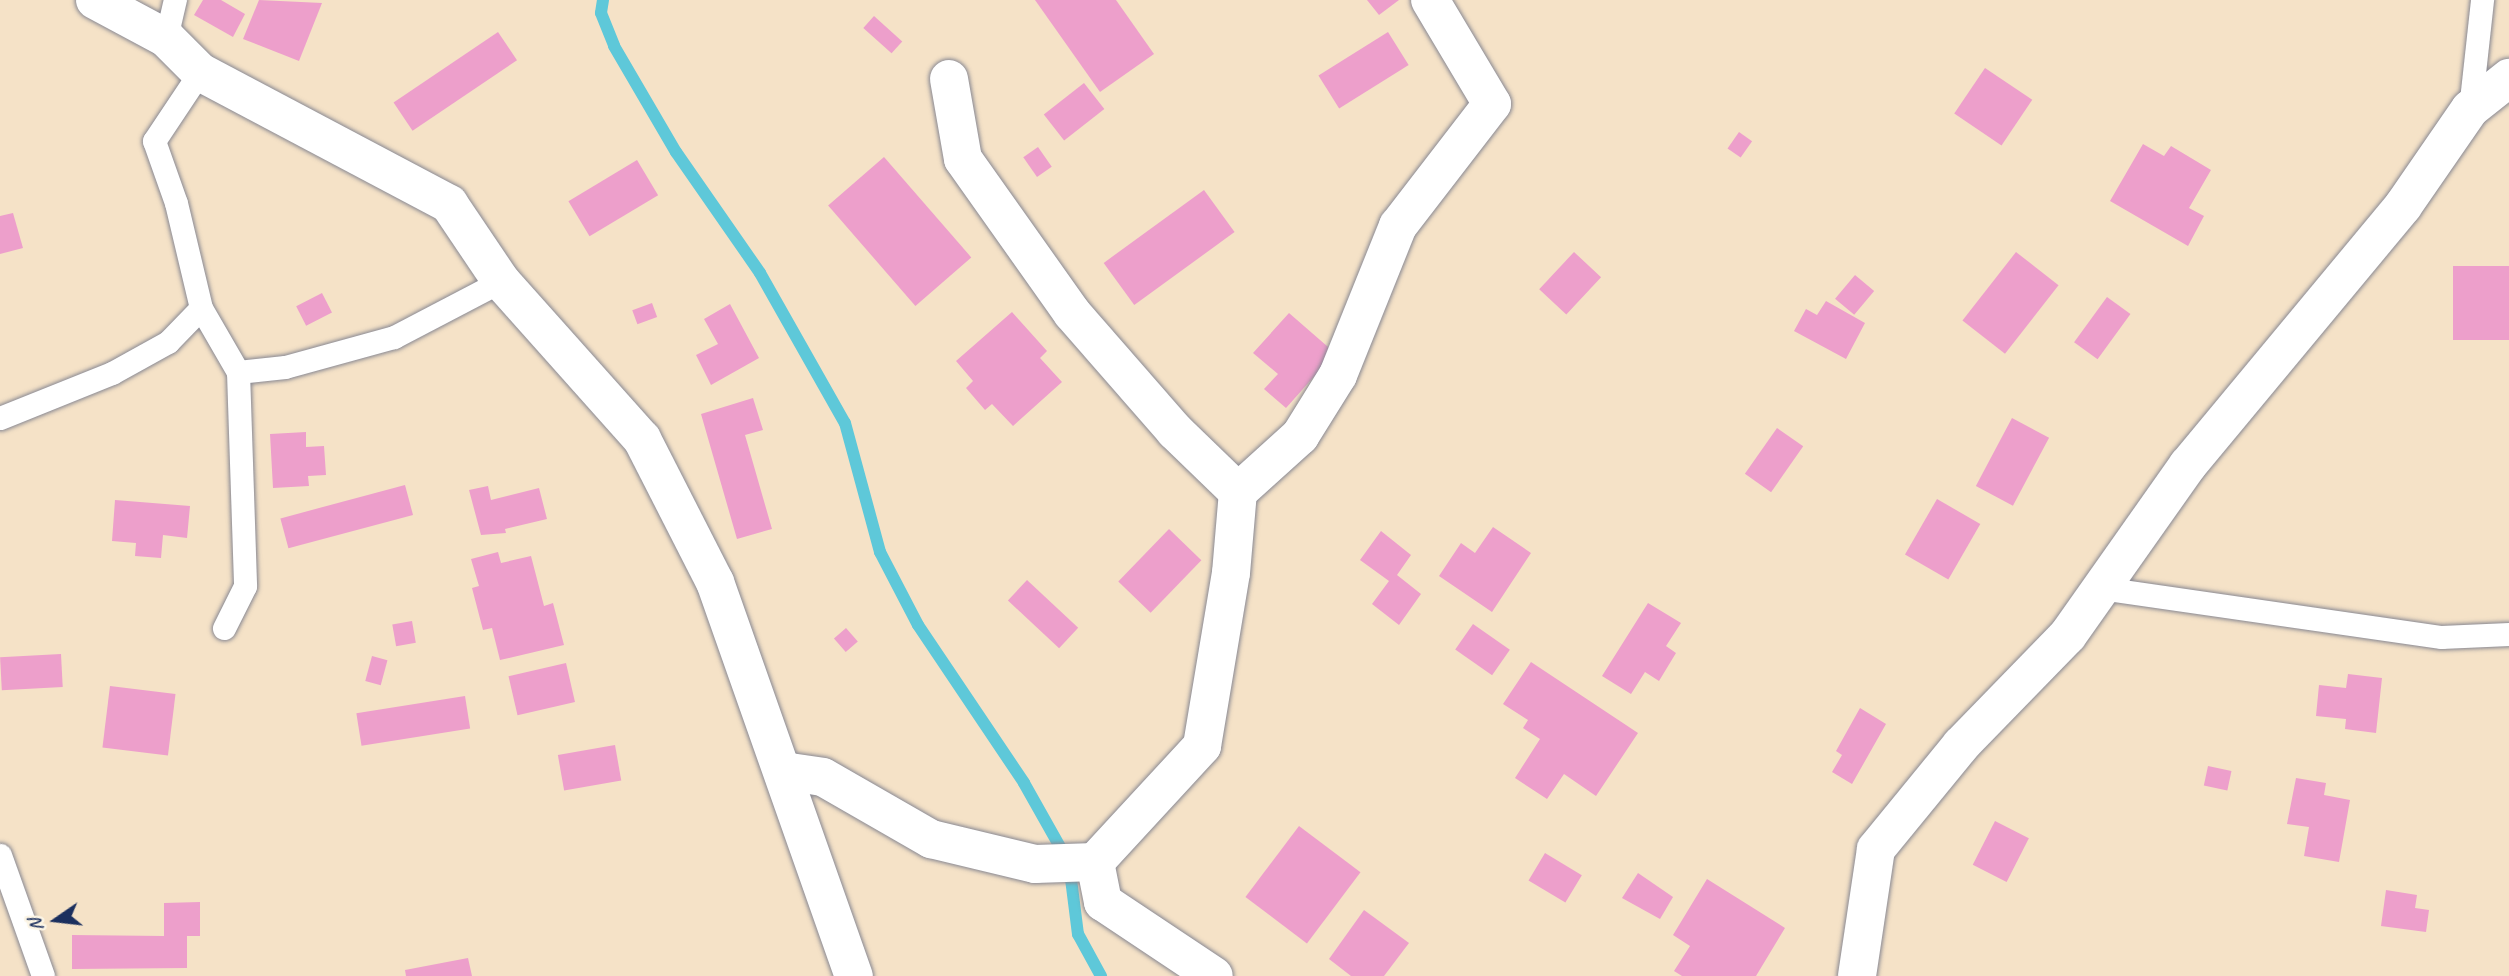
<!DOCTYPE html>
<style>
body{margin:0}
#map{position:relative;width:2509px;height:976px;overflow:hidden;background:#f5e2c7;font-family:Caveat,sans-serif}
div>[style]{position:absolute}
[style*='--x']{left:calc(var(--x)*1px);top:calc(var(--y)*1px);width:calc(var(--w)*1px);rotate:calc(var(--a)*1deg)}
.stream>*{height:12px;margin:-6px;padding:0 6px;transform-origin:6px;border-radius:6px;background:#5ec8d9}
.building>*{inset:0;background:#ed9fcb;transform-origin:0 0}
.roads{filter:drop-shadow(0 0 2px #888892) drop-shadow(0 0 2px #888892)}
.service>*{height:23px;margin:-11.5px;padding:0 11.5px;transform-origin:11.5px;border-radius:11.5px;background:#fff}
.minor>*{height:38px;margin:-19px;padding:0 19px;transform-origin:19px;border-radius:19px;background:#fff}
span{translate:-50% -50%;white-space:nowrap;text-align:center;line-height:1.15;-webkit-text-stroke:7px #fcf5e5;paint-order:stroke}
.north{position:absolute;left:21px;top:885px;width:70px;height:70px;-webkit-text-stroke:5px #fcf5e5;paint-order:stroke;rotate:256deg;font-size:19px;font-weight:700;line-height:28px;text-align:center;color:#1b2f5e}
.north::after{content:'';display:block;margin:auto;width:24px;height:32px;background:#1b2f5e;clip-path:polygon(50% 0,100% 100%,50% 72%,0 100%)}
</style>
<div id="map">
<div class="stream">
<div style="--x:603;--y:0;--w:13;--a:99"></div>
<div style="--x:601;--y:13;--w:35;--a:68"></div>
<div style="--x:614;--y:46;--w:123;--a:59.7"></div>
<div style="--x:676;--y:152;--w:147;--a:55.2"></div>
<div style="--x:760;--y:273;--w:172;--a:60.5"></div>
<div style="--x:845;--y:423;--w:134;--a:74.8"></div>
<div style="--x:880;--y:552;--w:82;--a:62.5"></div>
<div style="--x:918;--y:625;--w:190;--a:56.1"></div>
<div style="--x:1024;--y:783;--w:92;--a:60.6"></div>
<div style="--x:1069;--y:863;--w:72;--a:82.8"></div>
<div style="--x:1078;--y:934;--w:48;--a:61.3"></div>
</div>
<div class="building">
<div style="clip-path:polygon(203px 0,221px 0,245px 14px,233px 37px,194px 15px)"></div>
<div style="clip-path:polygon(259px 0,322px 3px,299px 61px,243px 39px)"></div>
<div style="clip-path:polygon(1035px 0,1116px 0,1154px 54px,1100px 92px)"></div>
<div style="clip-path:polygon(1367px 0,1399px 0,1379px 15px)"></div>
<div style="left:874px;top:16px;width:38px;height:16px;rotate:42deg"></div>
<div style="left:498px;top:32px;width:34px;height:126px;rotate:56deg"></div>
<div style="left:1388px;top:32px;width:39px;height:82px;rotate:58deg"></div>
<div style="left:1985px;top:68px;width:57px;height:55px;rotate:34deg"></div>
<div style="left:1084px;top:83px;width:33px;height:51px;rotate:52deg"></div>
<div style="left:1739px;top:132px;width:16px;height:20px;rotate:35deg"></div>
<div style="clip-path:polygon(2143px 144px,2164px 156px,2171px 146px,2211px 170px,2189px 208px,2204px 216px,2188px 246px,2110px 201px)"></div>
<div style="left:1038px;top:147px;width:24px;height:18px;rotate:55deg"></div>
<div style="left:884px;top:157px;width:133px;height:74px;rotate:49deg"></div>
<div style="left:637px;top:160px;width:41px;height:80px;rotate:59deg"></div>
<div style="left:1204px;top:190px;width:52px;height:124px;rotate:54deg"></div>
<div style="clip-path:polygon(13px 213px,23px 248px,0 254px,0 216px)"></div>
<div style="left:1574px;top:252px;width:37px;height:51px;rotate:43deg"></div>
<div style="left:2016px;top:252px;width:54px;height:87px;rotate:38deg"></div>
<div style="left:2509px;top:266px;width:74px;height:56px;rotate:90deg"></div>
<div style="left:1855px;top:275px;width:25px;height:31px;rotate:40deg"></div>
<div style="left:322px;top:293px;width:22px;height:29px;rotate:63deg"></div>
<div style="left:2107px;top:297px;width:29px;height:56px;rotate:36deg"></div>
<div style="clip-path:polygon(1826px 301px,1865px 323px,1846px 359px,1794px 331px,1806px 309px,1817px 315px)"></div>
<div style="left:652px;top:303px;width:15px;height:21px;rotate:70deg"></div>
<div style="clip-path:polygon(730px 304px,759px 358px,711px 385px,696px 355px,718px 344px,704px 319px)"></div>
<div style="clip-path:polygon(1012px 312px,1047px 351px,1040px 358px,1062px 382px,1013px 426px,992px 404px,985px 410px,966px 388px,973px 381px,956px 361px)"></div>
<div style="clip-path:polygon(1289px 313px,1335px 353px,1286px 408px,1264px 389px,1278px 374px,1253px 353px)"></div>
<div style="clip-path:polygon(753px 398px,763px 430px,745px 435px,772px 529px,737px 539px,701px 414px)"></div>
<div style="left:2012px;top:418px;width:42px;height:77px;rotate:28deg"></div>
<div style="left:1777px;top:428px;width:32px;height:56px;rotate:35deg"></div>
<div style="clip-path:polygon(306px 432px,306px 447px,324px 446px,326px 475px,308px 476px,309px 486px,273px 488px,270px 434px)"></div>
<div style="left:405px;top:485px;width:31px;height:129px;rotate:75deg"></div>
<div style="clip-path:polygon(488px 486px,491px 500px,539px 488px,547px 519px,505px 529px,506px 533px,481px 535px,469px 490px)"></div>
<div style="left:1937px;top:499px;width:50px;height:64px;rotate:30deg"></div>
<div style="clip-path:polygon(115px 500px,190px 506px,187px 538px,163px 535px,161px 558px,135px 556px,136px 543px,112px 541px)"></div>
<div style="clip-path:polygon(1493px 527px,1531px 553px,1492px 612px,1439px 576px,1461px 543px,1475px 553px)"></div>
<div style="left:1169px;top:529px;width:45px;height:73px;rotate:44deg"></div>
<div style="clip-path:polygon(1381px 531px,1411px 555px,1397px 575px,1421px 594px,1399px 625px,1372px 604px,1389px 581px,1360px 560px)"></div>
<div style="clip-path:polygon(498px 552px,501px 563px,531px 556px,544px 606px,553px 603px,564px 645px,500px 660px,492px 628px,483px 630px,472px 588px,479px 586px,471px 559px)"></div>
<div style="left:1027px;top:580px;width:70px;height:28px;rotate:43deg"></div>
<div style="clip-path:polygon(1648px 603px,1681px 623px,1666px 646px,1676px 653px,1659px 681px,1645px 672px,1631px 694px,1602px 676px)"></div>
<div style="left:412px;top:621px;width:22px;height:20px;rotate:80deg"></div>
<div style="left:1473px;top:624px;width:45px;height:31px;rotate:35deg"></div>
<div style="left:846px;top:628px;width:18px;height:16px;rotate:49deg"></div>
<div style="left:61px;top:654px;width:33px;height:61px;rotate:87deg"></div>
<div style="left:372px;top:656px;width:16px;height:26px;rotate:15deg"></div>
<div style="clip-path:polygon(1531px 662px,1638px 733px,1596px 796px,1564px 774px,1547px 799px,1515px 778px,1540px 739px,1523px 728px,1528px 720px,1503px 704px)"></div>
<div style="left:566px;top:663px;width:40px;height:59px;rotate:77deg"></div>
<div style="clip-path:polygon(2348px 674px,2382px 678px,2376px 733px,2345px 729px,2346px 719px,2316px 716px,2319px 685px,2346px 688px)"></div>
<div style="left:110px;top:686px;width:66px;height:62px;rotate:7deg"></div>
<div style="left:465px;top:696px;width:33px;height:110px;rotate:81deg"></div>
<div style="clip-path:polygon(1860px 708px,1886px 724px,1852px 784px,1832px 772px,1842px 755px,1836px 751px)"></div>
<div style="left:615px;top:745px;width:36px;height:58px;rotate:80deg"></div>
<div style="left:2208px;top:766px;width:24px;height:20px;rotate:12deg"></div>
<div style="clip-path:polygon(2296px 778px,2326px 783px,2324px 795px,2350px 800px,2339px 862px,2304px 856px,2309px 827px,2287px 824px)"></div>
<div style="left:1995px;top:821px;width:38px;height:49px;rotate:27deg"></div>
<div style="left:1299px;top:826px;width:77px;height:89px;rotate:37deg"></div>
<div style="left:1545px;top:853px;width:43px;height:32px;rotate:31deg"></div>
<div style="clip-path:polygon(1638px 873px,1673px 897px,1660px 919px,1622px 898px)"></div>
<div style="clip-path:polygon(1707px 879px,1785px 928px,1756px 976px,1682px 976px,1674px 971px,1690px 946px,1673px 935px)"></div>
<div style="clip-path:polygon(2386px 890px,2417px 895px,2415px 908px,2429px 910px,2426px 932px,2381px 926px)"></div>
<div style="clip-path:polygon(200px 902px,200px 936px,187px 936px,187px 968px,72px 969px,72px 935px,164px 936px,164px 903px)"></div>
<div style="clip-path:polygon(1364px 910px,1409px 943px,1384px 976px,1351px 976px,1329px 959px)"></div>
<div style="clip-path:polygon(468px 958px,472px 976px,406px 976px,405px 970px)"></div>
</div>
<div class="roads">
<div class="service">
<div style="--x:166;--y:38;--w:39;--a:-77"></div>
<div style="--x:2470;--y:109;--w:110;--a:-83.7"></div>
<div style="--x:201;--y:308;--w:74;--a:60"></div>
<div style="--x:238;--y:372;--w:214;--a:88.1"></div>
<div style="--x:245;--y:586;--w:47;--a:116.6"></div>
<div style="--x:238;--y:372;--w:47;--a:-6.1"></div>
<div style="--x:285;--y:367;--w:113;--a:-15.4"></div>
<div style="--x:394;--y:337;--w:121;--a:-27.6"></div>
<div style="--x:0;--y:418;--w:121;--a:-21.9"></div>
<div style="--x:112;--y:373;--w:64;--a:-29"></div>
<div style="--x:168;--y:342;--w:47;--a:-45.9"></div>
<div style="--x:201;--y:308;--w:108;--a:-103.4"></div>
<div style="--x:176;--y:203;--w:66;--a:-109.5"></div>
<div style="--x:154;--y:141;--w:83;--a:-56.3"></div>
<div style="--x:2101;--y:588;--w:344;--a:8.2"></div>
<div style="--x:2441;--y:637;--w:68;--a:-2.5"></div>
<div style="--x:0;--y:855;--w:128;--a:70.4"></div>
</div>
<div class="minor">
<div style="--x:95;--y:0;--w:81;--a:28.2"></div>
<div style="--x:166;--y:38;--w:48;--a:45"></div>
<div style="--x:200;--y:72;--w:282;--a:27.9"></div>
<div style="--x:449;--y:204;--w:93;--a:56"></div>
<div style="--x:501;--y:281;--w:212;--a:48.3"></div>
<div style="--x:642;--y:439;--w:161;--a:63"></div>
<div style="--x:715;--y:582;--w:418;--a:70.6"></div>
<div style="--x:949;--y:79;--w:81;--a:80.1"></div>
<div style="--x:963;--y:159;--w:189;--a:54.7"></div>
<div style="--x:1072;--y:313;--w:157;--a:48.9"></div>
<div style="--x:1175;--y:431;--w:88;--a:44.1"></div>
<div style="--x:783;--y:771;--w:40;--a:8.5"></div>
<div style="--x:823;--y:777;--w:125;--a:29.9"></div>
<div style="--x:931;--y:839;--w:107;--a:13.5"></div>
<div style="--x:1035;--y:864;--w:60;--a:-1.9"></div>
<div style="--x:1095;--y:862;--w:158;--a:-47.3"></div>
<div style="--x:1202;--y:746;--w:175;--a:-80.5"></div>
<div style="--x:1231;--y:573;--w:81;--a:-85.1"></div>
<div style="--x:1238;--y:492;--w:84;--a:-42.1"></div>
<div style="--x:1300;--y:436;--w:72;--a:-58.1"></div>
<div style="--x:1338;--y:375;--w:161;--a:-68.1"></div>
<div style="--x:1398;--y:226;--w:154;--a:-52.4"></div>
<div style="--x:1492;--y:104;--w:121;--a:-120.8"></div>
<div style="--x:1095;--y:862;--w:41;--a:78.7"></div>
<div style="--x:1103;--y:902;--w:133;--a:33.7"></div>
<div style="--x:1857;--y:976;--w:128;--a:-81.5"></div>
<div style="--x:1876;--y:849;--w:134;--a:-50.7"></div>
<div style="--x:1961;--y:745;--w:153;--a:-45.8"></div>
<div style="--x:2068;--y:635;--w:208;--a:-54.8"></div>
<div style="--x:2188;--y:465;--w:337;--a:-50.3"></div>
<div style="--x:2403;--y:206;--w:118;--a:-55.4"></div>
<div style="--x:2470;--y:109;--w:50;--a:-38.5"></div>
</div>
</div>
<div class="north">N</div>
</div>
